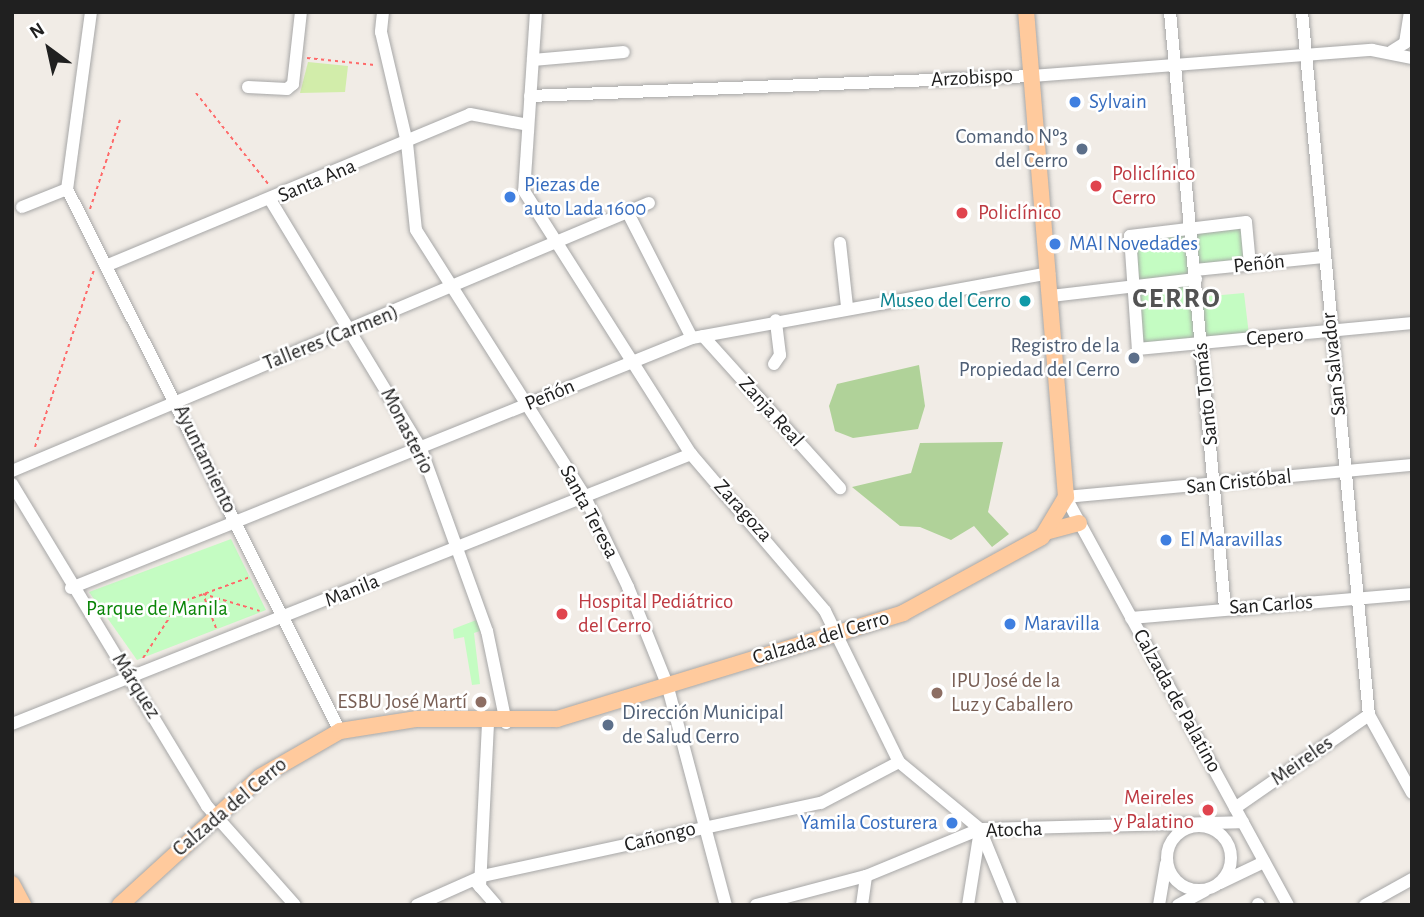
<!DOCTYPE html>
<meta charset="utf-8">
<style>
body{margin:0}
#map{position:relative;width:1424px;height:917px;overflow:hidden;background:#f1ece6;font-family:"Alegreya Sans",sans-serif}
div>[style]{position:absolute}
[style*='--x']{left:calc(var(--x)*1px);top:calc(var(--y)*1px);width:calc(var(--w)*1px);rotate:calc(var(--a)*1deg)}
.grass>*{inset:0;background:#d2edaa}
.forest>*{inset:0;background:#b0d299}
.park>*{inset:0;background:#c4fcc2}
.path>*{height:2px;margin-top:-1px;transform-origin:0;background:repeating-linear-gradient(90deg,#ff6969 0 3.5px,transparent 0 7px)}
.roads{filter:drop-shadow(0 0 2px #a7a7a7) drop-shadow(0 0 2px #a7a7a7)}
.minor>*{height:12px;margin:-6px;padding:0 6px;transform-origin:6px;border-radius:6px;background:#fff}
.minor>.ring{margin:-6px;padding:0;box-sizing:content-box;background:none;border:12px solid #fff;border-radius:50%}
.major>*{height:16px;margin:-8px;padding:0 8px;transform-origin:8px;border-radius:8px;background:#ffca9d}
.dots>*{width:19px;height:19px;translate:-50% -50%;box-sizing:border-box;border:4px solid #fff;border-radius:50%}
span{translate:-50% -50%;white-space:nowrap;text-align:center;line-height:1.15;-webkit-text-stroke:5px #fff;paint-order:stroke}
.street-label{font-size:21px;color:#202020}
.shop-label{font-size:21px;color:#366cbe}
.left{translate:0 -50%;text-align:left}
.right{translate:-100% -50%;text-align:right}
.service-label{font-size:21px;color:#4e5e75}
.health-label{font-size:21px;color:#be3a42}
.culture-label{font-size:21px;color:#0d838f}
.park-label{font-size:21px;color:#0a8507}
.education-label{font-size:21px;color:#785e54}
.district-label{font-size:28px;color:#535353;font-weight:700;letter-spacing:2px}
.frame{position:absolute;inset:0;border:14px solid #202020;pointer-events:none}
.north{position:absolute;left:14px;top:14px;width:70px;height:70px;-webkit-text-stroke:5px #fff;paint-order:stroke;rotate:327deg;font-size:19px;font-weight:700;line-height:28px;text-align:center;color:#202020}
.north::after{content:'';display:block;margin:auto;width:24px;height:32px;background:#202020;clip-path:polygon(50% 0,100% 100%,50% 72%,0 100%)}
</style>
<div id="map">
<div class="grass">
<div style="clip-path:polygon(308px 62px,348px 66px,345px 92px,300px 93px)"></div>
</div>
<div class="forest">
<div style="clip-path:polygon(919px 365px,925px 406px,918px 429px,853px 438px,835px 431px,829px 406px,837px 384px)"></div>
<div style="clip-path:polygon(1003px 442px,988px 512px,1009px 534px,992px 547px,974px 526px,951px 540px,920px 527px,900px 526px,852px 487px,911px 473px,920px 443px)"></div>
</div>
<div class="park">
<div style="clip-path:polygon(1243px 226px,1246px 261px,1198px 266px,1200px 297px,1244px 293px,1249px 335px,1141px 346px,1133px 239px)"></div>
<div style="clip-path:polygon(231px 539px,266px 610px,137px 660px,89px 592px)"></div>
<div style="clip-path:polygon(479px 619px,483px 630px,474px 633px,480px 684px,472px 685px,464px 637px,454px 639px,453px 629px)"></div>
</div>
<div class="path">
<div style="--x:307;--y:58;--w:68;--a:5.9"></div>
<div style="--x:196;--y:93;--w:117;--a:51.6"></div>
<div style="--x:90;--y:209;--w:94;--a:-71.4"></div>
<div style="--x:35;--y:447;--w:187;--a:-71.6"></div>
<div style="--x:216;--y:628;--w:36;--a:-111"></div>
<div style="--x:203;--y:594;--w:59;--a:16.6"></div>
<div style="--x:143;--y:658;--w:66;--a:-56.8"></div>
<div style="--x:179;--y:603;--w:76;--a:-20.1"></div>
</div>
<div class="roads">
<div class="minor">
<div style="--x:91;--y:12;--w:179;--a:97.7"></div>
<div style="--x:67;--y:189;--w:607;--a:63.27"></div>
<div style="--x:383;--y:12;--w:20;--a:96"></div>
<div style="--x:381;--y:32;--w:114;--a:76.8"></div>
<div style="--x:407;--y:143;--w:87;--a:84.1"></div>
<div style="--x:416;--y:230;--w:314;--a:57.6"></div>
<div style="--x:584;--y:495;--w:102;--a:64.4"></div>
<div style="--x:628;--y:587;--w:105;--a:68.1"></div>
<div style="--x:667;--y:684;--w:229;--a:75.1"></div>
<div style="--x:536;--y:12;--w:179;--a:93.8"></div>
<div style="--x:524;--y:191;--w:312;--a:57.6"></div>
<div style="--x:691;--y:454;--w:206;--a:49.5"></div>
<div style="--x:825;--y:611;--w:168;--a:63.9"></div>
<div style="--x:899;--y:762;--w:105;--a:39.6"></div>
<div style="--x:980;--y:829;--w:82;--a:67.8"></div>
<div style="--x:1170;--y:12;--w:599;--a:84.73"></div>
<div style="--x:1302;--y:12;--w:706;--a:84.56"></div>
<div style="--x:1369;--y:715;--w:89;--a:61.1"></div>
<div style="--x:1392;--y:51;--w:15;--a:-32"></div>
<div style="--x:1405;--y:43;--w:31;--a:-81"></div>
<div style="--x:533;--y:60;--w:91;--a:-5"></div>
<div style="--x:248;--y:87;--w:39;--a:3"></div>
<div style="--x:287;--y:89;--w:8;--a:-40"></div>
<div style="--x:293;--y:84;--w:72;--a:-83.7"></div>
<div style="--x:530;--y:96;--w:502;--a:-2.28"></div>
<div style="--x:1032;--y:76;--w:341;--a:-4.4"></div>
<div style="--x:1372;--y:50;--w:41;--a:11.3"></div>
<div style="--x:271;--y:201;--w:290;--a:58.8"></div>
<div style="--x:421;--y:449;--w:194;--a:70.1"></div>
<div style="--x:487;--y:631;--w:94;--a:78.3"></div>
<div style="--x:22;--y:207;--w:48;--a:-21.8"></div>
<div style="--x:628;--y:213;--w:140;--a:62.9"></div>
<div style="--x:840;--y:243;--w:63;--a:83.7"></div>
<div style="--x:108;--y:265;--w:392;--a:-22.6"></div>
<div style="--x:470;--y:114;--w:59;--a:10.7"></div>
<div style="--x:1250;--y:265;--w:43;--a:-95.3"></div>
<div style="--x:1246;--y:222;--w:117;--a:173.1"></div>
<div style="--x:1130;--y:236;--w:113;--a:86"></div>
<div style="--x:1138;--y:349;--w:275;--a:-5.4"></div>
<div style="--x:1195;--y:270;--w:129;--a:-5.8"></div>
<div style="--x:1051;--y:296;--w:146;--a:-6.7"></div>
<div style="--x:703;--y:336;--w:205;--a:48"></div>
<div style="--x:774;--y:364;--w:11;--a:-56"></div>
<div style="--x:780;--y:355;--w:35;--a:-97"></div>
<div style="--x:12;--y:471;--w:691;--a:-22.82"></div>
<div style="--x:12;--y:484;--w:376;--a:58.8"></div>
<div style="--x:207;--y:806;--w:132;--a:48.4"></div>
<div style="--x:71;--y:588;--w:669;--a:-21.93"></div>
<div style="--x:692;--y:338;--w:363;--a:-10.3"></div>
<div style="--x:1131;--y:618;--w:282;--a:-4.9"></div>
<div style="--x:12;--y:724;--w:731;--a:-21.68"></div>
<div style="--x:1235;--y:808;--w:163;--a:-34.8"></div>
<div class="ring" style="left:1167px;top:826px;width:52px;height:52px"></div>
<div style="--x:476;--y:882;--w:30;--a:49"></div>
<div style="--x:1220;--y:883;--w:49;--a:-25.5"></div>
<div style="--x:480;--y:887;--w:164;--a:-87.2"></div>
<div style="--x:1258;--y:904;--w:1;--a:45"></div>
<div style="--x:417;--y:905;--w:71;--a:-24"></div>
<div style="--x:482;--y:876;--w:347;--a:-12.2"></div>
<div style="--x:821;--y:803;--w:88;--a:-27.7"></div>
<div style="--x:756;--y:905;--w:114;--a:-14.8"></div>
<div style="--x:866;--y:876;--w:123;--a:-22.4"></div>
<div style="--x:980;--y:829;--w:263;--a:-1.5"></div>
<div style="--x:862;--y:905;--w:29;--a:-82"></div>
<div style="--x:968;--y:905;--w:76;--a:-80.9"></div>
<div style="--x:1159;--y:905;--w:42;--a:-80.3"></div>
<div style="--x:1178;--y:905;--w:30;--a:-28"></div>
<div style="--x:1288;--y:905;--w:464;--a:-118.6"></div>
<div style="--x:1066;--y:497;--w:347;--a:-5.3"></div>
<div style="--x:1365;--y:905;--w:54;--a:-29"></div>
</div>
<div class="major">
<div style="--x:1049;--y:531;--w:31;--a:-15"></div>
<div style="--x:12;--y:884;--w:24;--a:62"></div>
<div style="--x:120;--y:905;--w:190;--a:-42.4"></div>
<div style="--x:260;--y:777;--w:92;--a:-29.9"></div>
<div style="--x:340;--y:731;--w:78;--a:-8.9"></div>
<div style="--x:417;--y:719;--w:140;--a:0"></div>
<div style="--x:557;--y:719;--w:362;--a:-17"></div>
<div style="--x:903;--y:613;--w:158;--a:-28.7"></div>
<div style="--x:1042;--y:537;--w:47;--a:-59"></div>
<div style="--x:1066;--y:497;--w:487;--a:-94.7"></div>
</div>
</div>
<div class="dots">
<div style="left:1075px;top:102px;background:#3f7fe0"></div>
<div style="left:1082px;top:149px;background:#5c6f8a"></div>
<div style="left:1096px;top:186px;background:#e0444e"></div>
<div style="left:510px;top:197px;background:#3f7fe0"></div>
<div style="left:962px;top:213px;background:#e0444e"></div>
<div style="left:1055px;top:244px;background:#3f7fe0"></div>
<div style="left:1025px;top:301px;background:#0f9aa8"></div>
<div style="left:1134px;top:358px;background:#5c6f8a"></div>
<div style="left:1166px;top:540px;background:#3f7fe0"></div>
<div style="left:562px;top:614px;background:#e0444e"></div>
<div style="left:1010px;top:624px;background:#3f7fe0"></div>
<div style="left:937px;top:693px;background:#8d6e63"></div>
<div style="left:481px;top:702px;background:#8d6e63"></div>
<div style="left:608px;top:725px;background:#5c6f8a"></div>
<div style="left:1208px;top:810px;background:#e0444e"></div>
<div style="left:952px;top:823px;background:#3f7fe0"></div>
</div>
<div class="street-label">
<span style="left:972px;top:78px;rotate:-3deg">Arzobispo</span>
<span style="left:317px;top:181px;rotate:-23deg">Santa Ana</span>
<span style="left:1259px;top:264px;rotate:-6deg">Peñón</span>
<span style="left:1275px;top:337px;rotate:-4deg">Cepero</span>
<span style="left:331px;top:338px;rotate:-22deg">Talleres (Carmen)</span>
<span style="left:1334px;top:364px;rotate:-96deg">San Salvador</span>
<span style="left:1206px;top:394px;rotate:-96deg">Santo Tomás</span>
<span style="left:550px;top:395px;rotate:-23deg">Peñón</span>
<span style="left:771px;top:412px;rotate:48deg">Zanja Real</span>
<span style="left:407px;top:431px;rotate:63deg">Monasterio</span>
<span style="left:205px;top:459px;rotate:64deg">Ayuntamiento</span>
<span style="left:1239px;top:482px;rotate:-6deg">San Cristóbal</span>
<span style="left:743px;top:511px;rotate:48deg">Zaragoza</span>
<span style="left:589px;top:512px;rotate:62deg">Santa Teresa</span>
<span style="left:352px;top:591px;rotate:-22deg">Manila</span>
<span style="left:1271px;top:605px;rotate:-4deg">San Carlos</span>
<span style="left:821px;top:638px;rotate:-17deg">Calzada del Cerro</span>
<span style="left:136px;top:686px;rotate:58deg">Márquez</span>
<span style="left:1177px;top:701px;rotate:61deg">Calzada de Palatino</span>
<span style="left:1302px;top:761px;rotate:-35deg">Meireles</span>
<span style="left:230px;top:807px;rotate:-40deg">Calzada del Cerro</span>
<span style="left:1014px;top:830px;rotate:-2deg">Atocha</span>
<span style="left:660px;top:837px;rotate:-14deg">Cañongo</span>
</div>
<div class="shop-label">
<span class="left" style="left:1089px;top:102px">Sylvain</span>
<span class="left" style="left:524px;top:197px">Piezas de<br>auto Lada 1600</span>
<span class="left" style="left:1069px;top:244px">MAI Novedades</span>
<span class="left" style="left:1180px;top:540px">El Maravillas</span>
<span class="left" style="left:1024px;top:624px">Maravilla</span>
<span class="right" style="left:938px;top:823px">Yamila Costurera</span>
</div>
<div class="service-label">
<span class="right" style="left:1068px;top:149px">Comando Nº3<br>del Cerro</span>
<span class="right" style="left:1120px;top:358px">Registro de la<br>Propiedad del Cerro</span>
<span class="left" style="left:622px;top:725px">Dirección Municipal<br>de Salud Cerro</span>
</div>
<div class="health-label">
<span class="left" style="left:1112px;top:186px">Policlínico<br>Cerro</span>
<span class="left" style="left:978px;top:213px">Policlínico</span>
<span class="left" style="left:578px;top:614px">Hospital Pediátrico<br>del Cerro</span>
<span class="right" style="left:1194px;top:810px">Meireles<br>y Palatino</span>
</div>
<div class="culture-label">
<span class="right" style="left:1011px;top:301px">Museo del Cerro</span>
</div>
<div class="park-label">
<span style="left:157px;top:609px">Parque de Manila</span>
</div>
<div class="education-label">
<span class="left" style="left:951px;top:693px">IPU José de la<br>Luz y Caballero</span>
<span class="right" style="left:467px;top:702px">ESBU José Martí</span>
</div>
<div class="district-label">
<span style="left:1177px;top:299px">CERRO</span>
</div>
<div class="frame"></div>
<div class="north">N</div>
</div>
